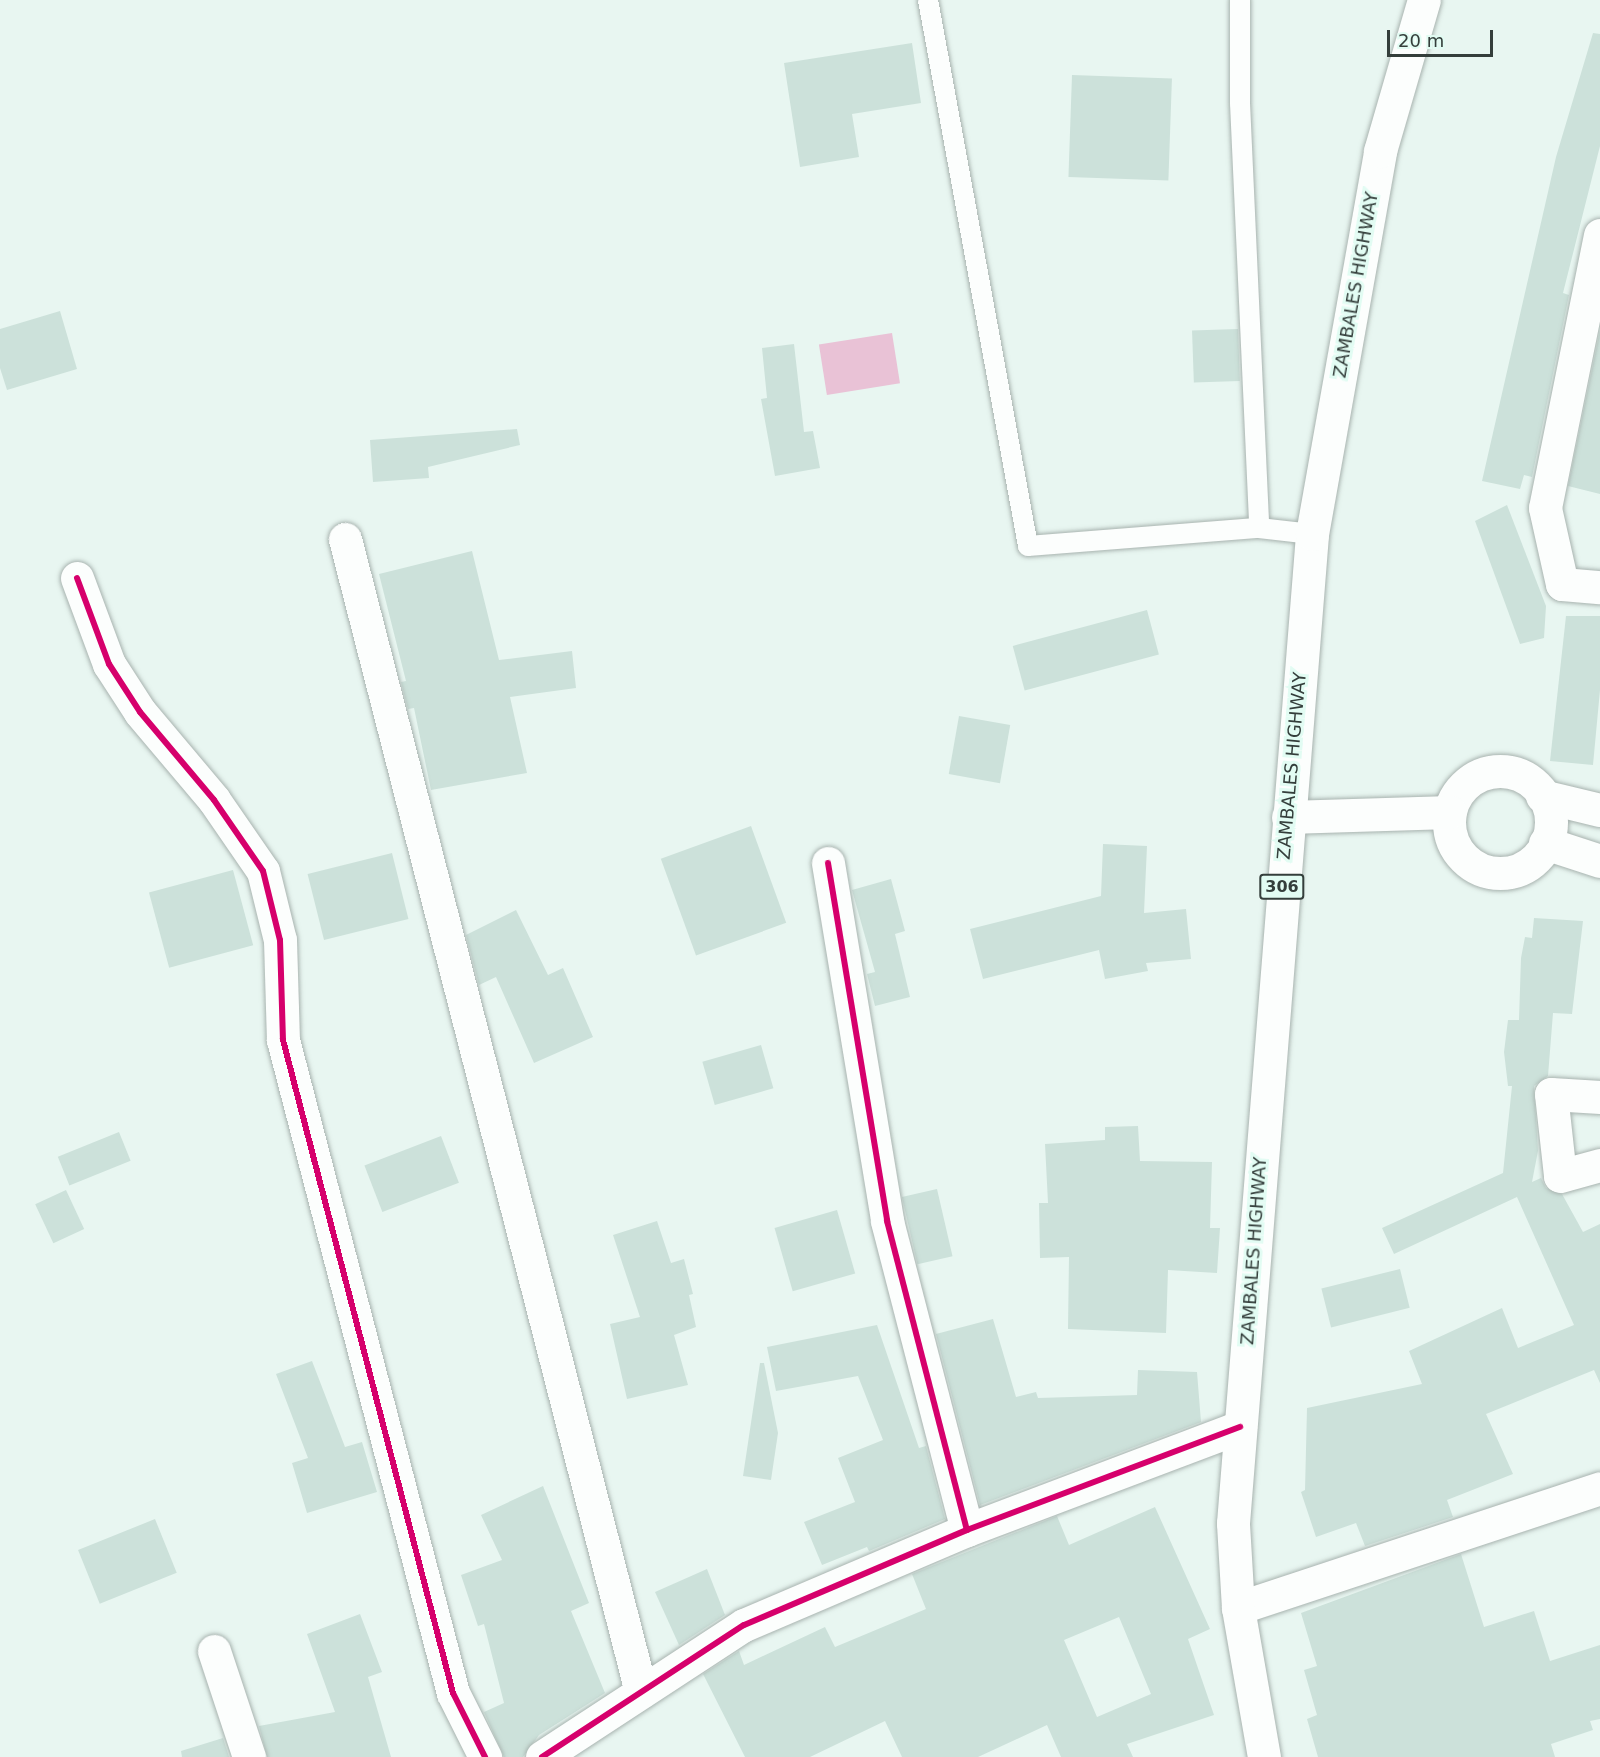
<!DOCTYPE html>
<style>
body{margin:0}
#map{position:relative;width:1600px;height:1757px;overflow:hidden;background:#e8f6f1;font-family:"DejaVu Sans",sans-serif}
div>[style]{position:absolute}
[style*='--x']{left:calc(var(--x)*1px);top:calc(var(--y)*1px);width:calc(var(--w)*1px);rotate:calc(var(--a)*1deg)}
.water>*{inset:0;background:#e9c2d6;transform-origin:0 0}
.building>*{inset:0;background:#cce1da;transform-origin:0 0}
.roads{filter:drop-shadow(0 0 2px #a8b3af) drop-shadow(0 0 2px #a8b3af)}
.lane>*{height:20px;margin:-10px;padding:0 10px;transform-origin:10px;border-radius:10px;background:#fcfefd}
.street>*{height:33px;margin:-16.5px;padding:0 16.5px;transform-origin:16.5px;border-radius:16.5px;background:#fcfefd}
.street>.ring{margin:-16.5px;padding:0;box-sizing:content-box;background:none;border:33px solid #fcfefd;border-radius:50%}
.primary>*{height:33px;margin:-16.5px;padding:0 16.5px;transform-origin:16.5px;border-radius:16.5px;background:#fcfefd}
.cycleway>*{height:6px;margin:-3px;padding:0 3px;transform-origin:3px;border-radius:3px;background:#d6006c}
span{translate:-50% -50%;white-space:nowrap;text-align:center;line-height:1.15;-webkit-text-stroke:6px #e2fcf3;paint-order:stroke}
.shield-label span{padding:2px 4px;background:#e2fcf3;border:2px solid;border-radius:4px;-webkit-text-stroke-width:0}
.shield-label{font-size:16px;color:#343e3b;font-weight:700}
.street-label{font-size:18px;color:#343e3b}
.scale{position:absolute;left:1387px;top:30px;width:106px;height:27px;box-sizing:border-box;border:3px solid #343e3b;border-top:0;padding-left:8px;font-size:18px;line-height:21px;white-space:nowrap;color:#343e3b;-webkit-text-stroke:4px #e2fcf3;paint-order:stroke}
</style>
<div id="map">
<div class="water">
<div style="left:892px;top:333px;width:51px;height:74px;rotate:81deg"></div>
</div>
<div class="building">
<div style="clip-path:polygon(1593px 33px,1600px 34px,1600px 146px,1563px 293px,1569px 295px,1532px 477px,1524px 475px,1520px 489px,1482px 481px,1556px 157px)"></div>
<div style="clip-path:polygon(912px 43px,921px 103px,852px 114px,859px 157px,800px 167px,784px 63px)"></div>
<div style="left:1072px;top:75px;width:100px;height:102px;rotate:2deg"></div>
<div style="clip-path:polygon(60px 311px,77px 369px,7px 390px,0 368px,0 329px)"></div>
<div style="left:1238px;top:329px;width:52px;height:46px;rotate:88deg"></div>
<div style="clip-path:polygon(1600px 330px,1600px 494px,1568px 486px)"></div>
<div style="clip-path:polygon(794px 344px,804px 432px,813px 431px,820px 468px,775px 476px,761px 399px,767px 398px,762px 348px)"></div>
<div style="clip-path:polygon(517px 429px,520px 445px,428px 467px,429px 478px,373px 482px,370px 440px)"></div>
<div style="clip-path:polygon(1507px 505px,1546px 606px,1544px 638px,1520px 644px,1475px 521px)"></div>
<div style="clip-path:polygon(472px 551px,499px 660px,572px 651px,576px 688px,510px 697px,527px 773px,431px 790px,414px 708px,408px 709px,401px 682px,406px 681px,379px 574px)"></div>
<div style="left:1147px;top:610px;width:46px;height:139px;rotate:75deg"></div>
<div style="clip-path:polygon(1566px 616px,1600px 616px,1600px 690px,1593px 765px,1550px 761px)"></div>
<div style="left:959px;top:716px;width:52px;height:59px;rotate:10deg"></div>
<div style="left:751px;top:826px;width:103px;height:96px;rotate:70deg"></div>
<div style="clip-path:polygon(1103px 844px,1147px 846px,1144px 913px,1186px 909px,1191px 959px,1146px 963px,1148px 971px,1105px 979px,1099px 950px,983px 979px,970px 929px,1101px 896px)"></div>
<div style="left:392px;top:853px;width:68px;height:87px;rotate:76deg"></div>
<div style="left:233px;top:870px;width:78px;height:87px;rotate:75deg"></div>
<div style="clip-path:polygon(891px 879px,905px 931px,895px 934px,910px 997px,875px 1006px,867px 974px,875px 972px,852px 890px)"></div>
<div style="clip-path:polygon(516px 910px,548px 975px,563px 968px,593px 1037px,534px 1063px,496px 977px,479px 985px,466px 935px)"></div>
<div style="clip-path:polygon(1534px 918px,1583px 921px,1572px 1014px,1553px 1013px,1548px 1076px,1534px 1086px,1538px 1151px,1532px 1182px,1541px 1178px,1546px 1188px,1562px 1194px,1583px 1232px,1600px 1224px,1600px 1383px,1594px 1370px,1486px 1414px,1513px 1474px,1447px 1500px,1453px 1517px,1365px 1546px,1356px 1523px,1316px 1537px,1301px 1492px,1305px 1490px,1307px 1408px,1422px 1384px,1409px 1351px,1502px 1308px,1518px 1348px,1574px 1325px,1517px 1197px,1394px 1254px,1382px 1228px,1503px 1173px,1512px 1086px,1508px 1086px,1504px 1052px,1508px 1020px,1519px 1020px,1521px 958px,1525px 937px,1532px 938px)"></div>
<div style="left:761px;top:1045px;width:45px;height:61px;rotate:74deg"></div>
<div style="clip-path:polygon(1138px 1126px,1140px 1161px,1212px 1162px,1210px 1228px,1220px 1228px,1217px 1273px,1168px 1270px,1166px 1333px,1068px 1329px,1069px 1257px,1040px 1258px,1039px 1203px,1048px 1203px,1045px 1144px,1105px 1140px,1105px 1127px)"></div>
<div style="left:119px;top:1132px;width:31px;height:66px;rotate:68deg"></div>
<div style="left:441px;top:1136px;width:50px;height:82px;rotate:69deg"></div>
<div style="left:937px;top:1189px;width:69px;height:36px;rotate:77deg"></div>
<div style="left:66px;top:1190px;width:43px;height:34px;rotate:65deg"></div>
<div style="left:837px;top:1210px;width:66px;height:65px;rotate:74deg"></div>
<div style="clip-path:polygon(657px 1221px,671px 1263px,684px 1259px,693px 1294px,689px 1295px,696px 1327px,674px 1335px,688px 1385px,627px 1399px,610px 1324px,640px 1317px,613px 1235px)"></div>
<div style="left:1400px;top:1269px;width:40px;height:81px;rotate:76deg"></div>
<div style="clip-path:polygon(993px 1319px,1016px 1397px,1036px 1392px,1038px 1398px,1137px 1395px,1138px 1370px,1197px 1372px,1201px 1422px,980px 1505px,936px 1334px)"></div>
<div style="clip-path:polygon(877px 1325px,919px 1448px,926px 1446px,945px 1519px,869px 1551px,867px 1547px,822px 1565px,804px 1522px,855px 1502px,838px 1458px,883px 1440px,858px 1376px,776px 1391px,767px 1347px)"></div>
<div style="clip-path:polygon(312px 1361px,345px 1447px,362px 1442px,377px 1492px,307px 1513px,292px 1463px,308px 1458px,276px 1374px)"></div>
<div style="clip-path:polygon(760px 1363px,764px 1363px,778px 1433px,771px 1480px,743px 1476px)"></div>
<div style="clip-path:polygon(543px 1486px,589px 1603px,571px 1611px,605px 1693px,539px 1735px,523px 1757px,504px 1757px,484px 1712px,504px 1703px,484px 1624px,478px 1626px,461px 1575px,502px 1560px,481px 1515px)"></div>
<div style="clip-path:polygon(evenodd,1155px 1507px,1210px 1629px,1188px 1639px,1214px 1715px,1127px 1744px,1133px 1757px,1061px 1757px,1047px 1725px,978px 1757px,902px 1757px,885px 1721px,810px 1757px,745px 1757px,703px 1674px,739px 1651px,744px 1665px,825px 1627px,835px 1647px,926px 1609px,912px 1574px,1057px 1516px,1069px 1545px,1155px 1507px,1119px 1617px,1151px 1694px,1097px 1717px,1064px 1640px,1119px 1617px)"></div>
<div style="left:155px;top:1519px;width:58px;height:83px;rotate:68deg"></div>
<div style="clip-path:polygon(1461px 1554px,1484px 1627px,1534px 1611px,1550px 1661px,1600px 1645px,1600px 1719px,1590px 1721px,1593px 1730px,1551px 1744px,1555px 1757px,1318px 1757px,1307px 1719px,1317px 1715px,1304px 1670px,1317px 1666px,1301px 1613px)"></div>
<div style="clip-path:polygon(707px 1569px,725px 1615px,679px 1645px,655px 1592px)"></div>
<div style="clip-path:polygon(360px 1614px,382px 1672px,368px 1677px,391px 1757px,267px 1757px,259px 1726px,335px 1712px,307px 1634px)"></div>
<div style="clip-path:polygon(223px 1738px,229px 1757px,182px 1757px,181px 1751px)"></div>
</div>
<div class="roads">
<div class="lane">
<div style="--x:928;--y:0;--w:555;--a:79.62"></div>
<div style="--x:1028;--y:546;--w:232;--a:-4.5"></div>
<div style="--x:1259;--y:528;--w:53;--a:6.5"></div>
<div style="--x:1240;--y:0;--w:103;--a:90"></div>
<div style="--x:1240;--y:103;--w:425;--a:87.4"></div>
</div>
<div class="street">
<div style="--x:1600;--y:235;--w:278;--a:101.4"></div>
<div style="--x:1545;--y:508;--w:78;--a:77.4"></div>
<div style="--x:1562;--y:584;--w:38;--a:5"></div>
<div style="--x:345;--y:539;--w:1190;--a:75.6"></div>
<div style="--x:77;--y:578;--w:92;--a:69.6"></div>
<div style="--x:109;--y:664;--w:57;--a:57.1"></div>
<div style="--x:140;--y:712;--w:115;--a:49.9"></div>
<div style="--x:214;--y:800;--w:86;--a:55.4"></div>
<div style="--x:263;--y:871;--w:71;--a:76.2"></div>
<div style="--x:280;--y:940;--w:100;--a:88.3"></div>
<div style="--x:283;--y:1040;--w:675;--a:75.41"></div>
<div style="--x:453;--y:1693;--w:72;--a:63.4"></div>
<div class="ring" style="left:1449px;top:771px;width:69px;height:69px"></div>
<div style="--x:1542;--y:796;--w:60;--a:13.6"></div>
<div style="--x:1288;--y:817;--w:162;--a:-1.8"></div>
<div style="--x:1545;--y:843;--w:58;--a:18.1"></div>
<div style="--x:828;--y:863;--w:363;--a:80.6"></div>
<div style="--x:887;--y:1221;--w:319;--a:75.5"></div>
<div style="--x:1600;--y:1097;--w:49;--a:-176.5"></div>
<div style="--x:1551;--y:1094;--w:82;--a:83.7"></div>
<div style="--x:1560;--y:1176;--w:41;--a:-15.4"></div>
<div style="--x:1238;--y:1608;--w:381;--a:-18.3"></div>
<div style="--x:214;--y:1651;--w:112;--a:71.7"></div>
<div style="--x:542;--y:1757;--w:241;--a:-33.2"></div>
<div style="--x:744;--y:1625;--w:242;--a:-23.1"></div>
<div style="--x:967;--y:1530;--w:292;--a:-20.7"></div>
</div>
<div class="primary">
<div style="--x:1264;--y:1757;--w:151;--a:-99.9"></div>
<div style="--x:1238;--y:1608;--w:85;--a:-93.4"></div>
<div style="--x:1233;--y:1523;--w:992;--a:-85.43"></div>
<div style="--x:1312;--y:534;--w:389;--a:-79.9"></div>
<div style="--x:1380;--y:151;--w:157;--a:-73.8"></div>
</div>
</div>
<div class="cycleway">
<div style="--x:77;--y:578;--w:92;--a:69.6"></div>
<div style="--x:109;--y:664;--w:57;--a:57.1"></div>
<div style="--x:140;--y:712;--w:115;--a:49.9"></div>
<div style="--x:214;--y:800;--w:86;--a:55.4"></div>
<div style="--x:263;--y:871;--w:71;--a:76.2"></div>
<div style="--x:280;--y:940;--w:100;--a:88.3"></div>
<div style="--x:283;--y:1040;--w:675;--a:75.41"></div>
<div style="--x:453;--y:1693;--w:72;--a:63.4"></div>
<div style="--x:828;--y:863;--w:363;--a:80.6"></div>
<div style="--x:887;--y:1221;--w:319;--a:75.5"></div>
<div style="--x:542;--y:1757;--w:241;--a:-33.2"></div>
<div style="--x:744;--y:1625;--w:242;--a:-23.1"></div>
<div style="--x:967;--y:1530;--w:292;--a:-20.7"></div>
</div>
<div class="shield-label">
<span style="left:1282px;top:887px">306</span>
</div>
<div class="street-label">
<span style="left:1356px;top:285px;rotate:-80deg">ZAMBALES HIGHWAY</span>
<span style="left:1292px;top:766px;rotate:-85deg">ZAMBALES HIGHWAY</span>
<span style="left:1254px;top:1251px;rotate:-86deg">ZAMBALES HIGHWAY</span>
</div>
<div class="scale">20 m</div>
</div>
